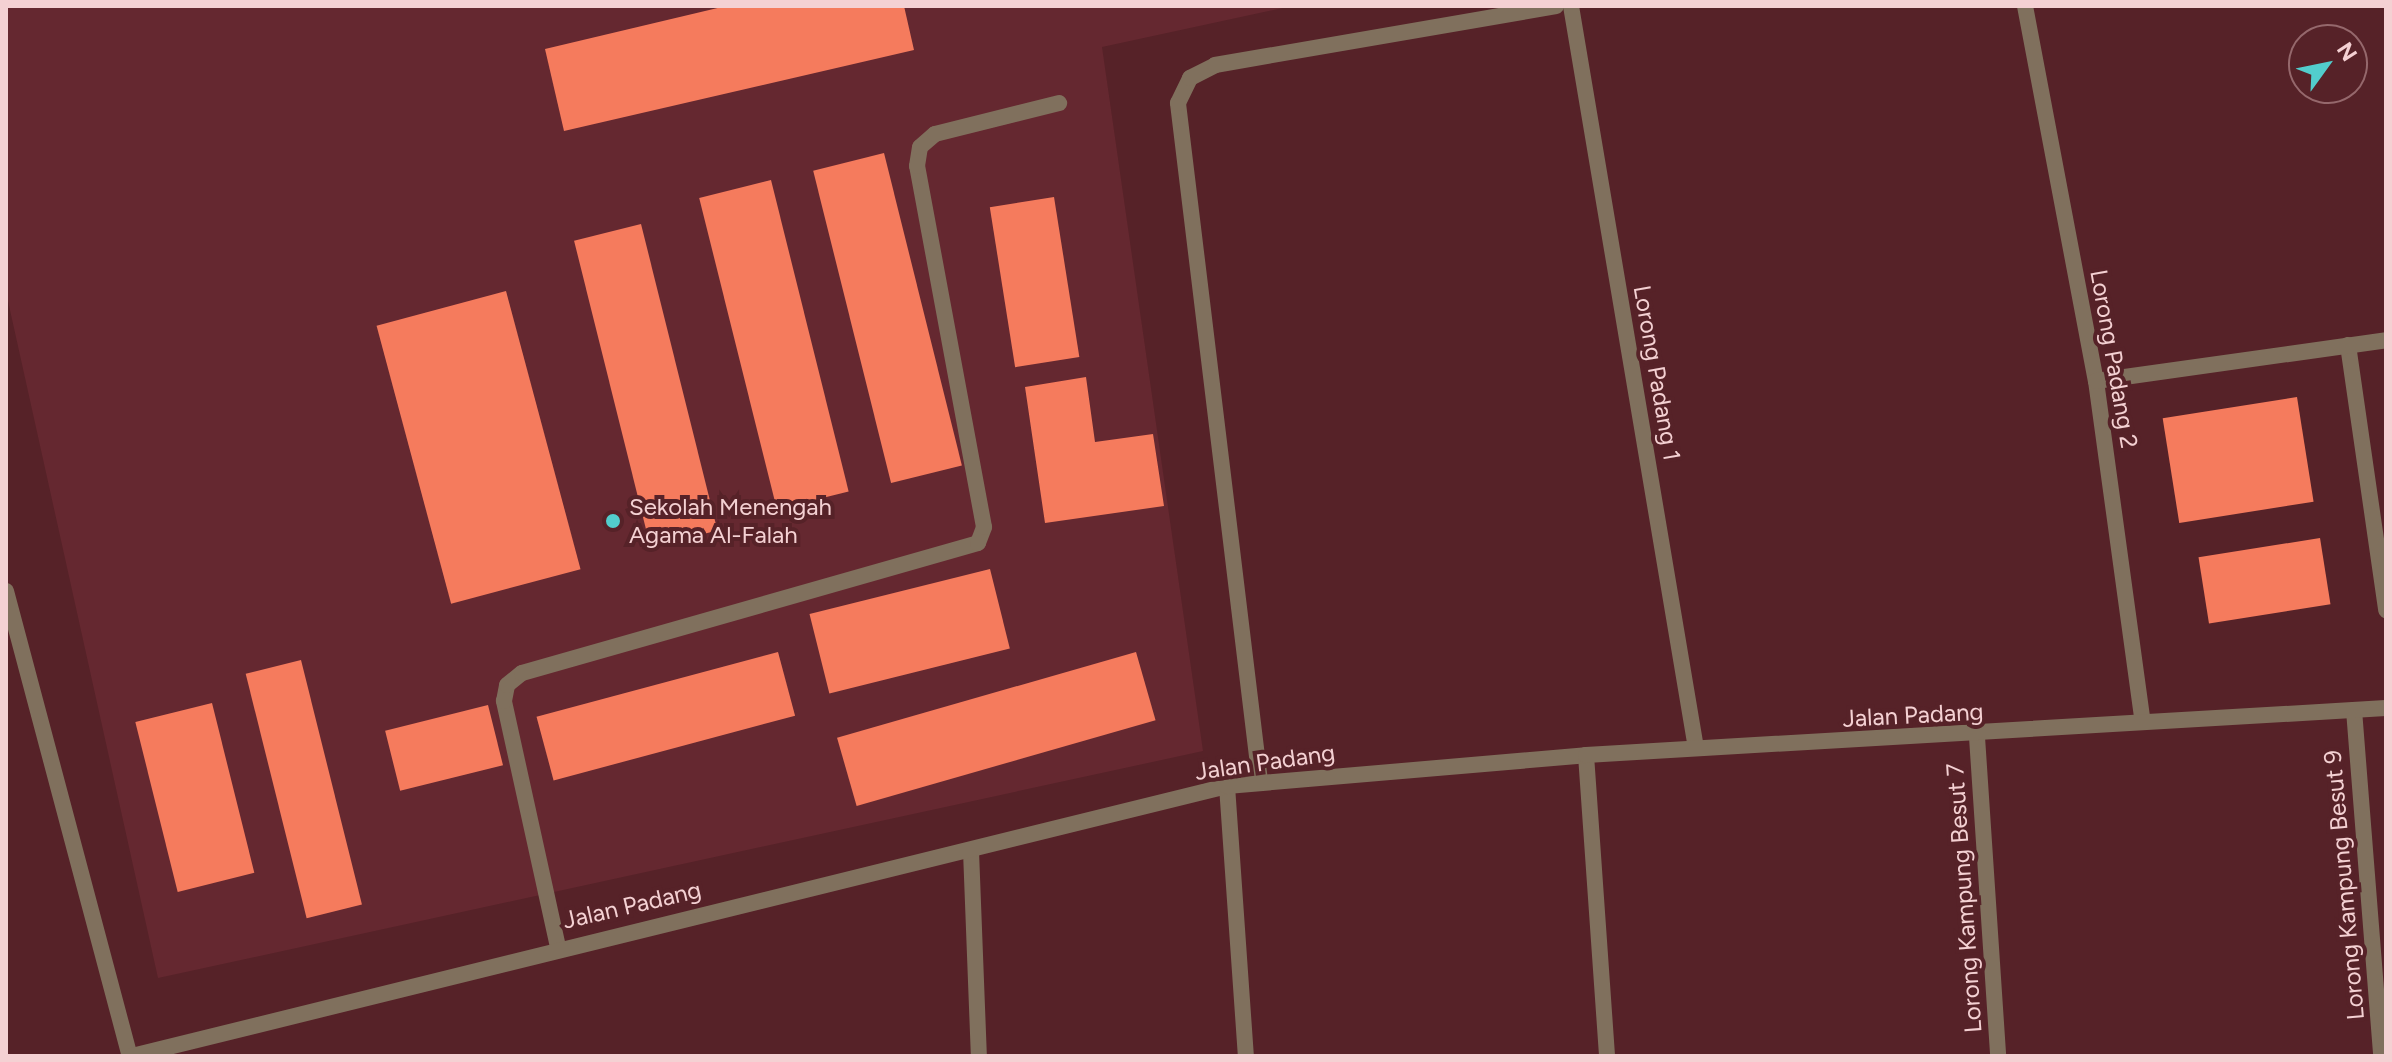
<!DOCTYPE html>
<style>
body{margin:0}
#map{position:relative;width:2392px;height:1062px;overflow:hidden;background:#562228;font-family:Figtree,sans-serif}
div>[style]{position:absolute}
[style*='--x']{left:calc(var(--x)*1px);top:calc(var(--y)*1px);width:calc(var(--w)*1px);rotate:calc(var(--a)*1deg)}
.built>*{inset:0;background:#652830}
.building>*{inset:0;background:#f57b5d;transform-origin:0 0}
.lane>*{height:16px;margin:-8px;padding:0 8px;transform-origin:8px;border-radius:8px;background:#80705d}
.street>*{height:16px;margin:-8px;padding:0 8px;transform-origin:8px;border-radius:8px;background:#80705d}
.dots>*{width:22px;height:22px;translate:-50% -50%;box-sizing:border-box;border:4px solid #562228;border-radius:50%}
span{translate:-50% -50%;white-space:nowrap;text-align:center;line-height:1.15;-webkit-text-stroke:8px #562228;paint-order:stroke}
.street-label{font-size:24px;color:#f4d1d3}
.poi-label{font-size:24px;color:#f4d1d3}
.left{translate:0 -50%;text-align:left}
.frame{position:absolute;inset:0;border:8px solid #f4d1d3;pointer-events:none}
.north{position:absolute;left:2288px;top:24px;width:80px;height:80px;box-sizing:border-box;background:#562228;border:2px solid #95686c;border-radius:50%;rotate:57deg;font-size:22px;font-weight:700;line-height:32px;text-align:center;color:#f4d1d3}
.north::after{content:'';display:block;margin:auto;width:28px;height:36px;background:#52cdcc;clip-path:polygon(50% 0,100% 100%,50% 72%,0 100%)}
</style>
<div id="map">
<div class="built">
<div style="clip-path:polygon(6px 6px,1292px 6px,1102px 47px,1203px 751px,158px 978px,6px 292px)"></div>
</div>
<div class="building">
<div style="clip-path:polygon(726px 6px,904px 6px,914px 50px,564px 131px,545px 49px)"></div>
<div style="left:884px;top:153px;width:322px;height:73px;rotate:76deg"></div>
<div style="left:771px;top:180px;width:321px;height:74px;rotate:76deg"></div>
<div style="left:1054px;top:197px;width:162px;height:65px;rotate:81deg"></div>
<div style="left:641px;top:224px;width:316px;height:69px;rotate:76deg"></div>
<div style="left:506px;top:291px;width:288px;height:134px;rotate:75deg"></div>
<div style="clip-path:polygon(1086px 377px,1095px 442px,1153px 434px,1164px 506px,1045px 523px,1025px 387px)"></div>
<div style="left:2297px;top:397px;width:106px;height:136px;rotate:81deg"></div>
<div style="left:2320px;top:538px;width:67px;height:123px;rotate:81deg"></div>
<div style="left:990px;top:569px;width:82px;height:186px;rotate:76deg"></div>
<div style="left:778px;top:652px;width:66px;height:250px;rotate:75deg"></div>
<div style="left:1136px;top:652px;width:71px;height:311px;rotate:74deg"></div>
<div style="left:301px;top:660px;width:252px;height:57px;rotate:76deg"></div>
<div style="left:212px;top:703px;width:175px;height:79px;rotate:76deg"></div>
<div style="left:488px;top:705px;width:62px;height:106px;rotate:76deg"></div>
</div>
<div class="lane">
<div style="--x:6;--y:591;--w:481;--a:75.1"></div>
<div style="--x:558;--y:947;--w:252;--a:-102.4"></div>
<div style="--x:504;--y:701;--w:16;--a:-79"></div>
<div style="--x:507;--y:685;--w:19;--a:-39"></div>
<div style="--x:522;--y:673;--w:474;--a:-15.9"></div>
<div style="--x:978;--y:543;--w:17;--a:-69"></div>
<div style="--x:984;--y:527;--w:367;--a:-100.5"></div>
<div style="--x:917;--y:166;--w:19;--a:-81"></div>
<div style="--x:920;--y:147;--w:20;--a:-41"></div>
<div style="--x:935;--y:134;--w:128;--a:-14"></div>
</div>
<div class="street">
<div style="--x:1571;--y:6;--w:752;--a:80.44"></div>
<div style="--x:2025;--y:6;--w:382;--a:79.3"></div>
<div style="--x:2096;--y:381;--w:344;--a:82.2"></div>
<div style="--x:2348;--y:345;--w:268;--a:81.8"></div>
<div style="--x:2096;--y:381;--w:293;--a:-8"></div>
<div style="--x:2354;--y:710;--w:347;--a:85.5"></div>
<div style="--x:1977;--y:737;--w:320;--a:86.2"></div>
<div style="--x:1586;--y:755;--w:302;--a:86"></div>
<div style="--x:1260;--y:781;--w:683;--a:-96.9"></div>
<div style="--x:1178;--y:103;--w:28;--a:-64"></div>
<div style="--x:1190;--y:78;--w:28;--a:-27"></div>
<div style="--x:1215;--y:65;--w:346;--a:-9.8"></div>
<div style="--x:1227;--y:786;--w:271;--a:86"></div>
<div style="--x:971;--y:851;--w:205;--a:87.8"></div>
<div style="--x:132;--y:1056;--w:1128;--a:-13.85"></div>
<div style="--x:1227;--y:786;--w:360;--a:-4.9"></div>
<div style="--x:1586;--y:755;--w:801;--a:-3.36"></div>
</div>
<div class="dots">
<div style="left:613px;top:521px;background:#52cdcc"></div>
</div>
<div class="street-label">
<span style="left:2114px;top:359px;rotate:80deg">Lorong Padang 2</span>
<span style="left:1657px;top:373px;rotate:80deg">Lorong Padang 1</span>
<span style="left:1913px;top:715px;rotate:-3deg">Jalan Padang</span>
<span style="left:1265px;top:762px;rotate:-8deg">Jalan Padang</span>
<span style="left:2344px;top:885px;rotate:-95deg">Lorong Kampung Besut 9</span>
<span style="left:1964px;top:898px;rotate:-94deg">Lorong Kampung Besut 7</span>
<span style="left:632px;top:905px;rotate:-13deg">Jalan Padang</span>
</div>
<div class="poi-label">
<span class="left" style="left:629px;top:521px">Sekolah Menengah<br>Agama Al-Falah</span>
</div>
<div class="frame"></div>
<div class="north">N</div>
</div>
